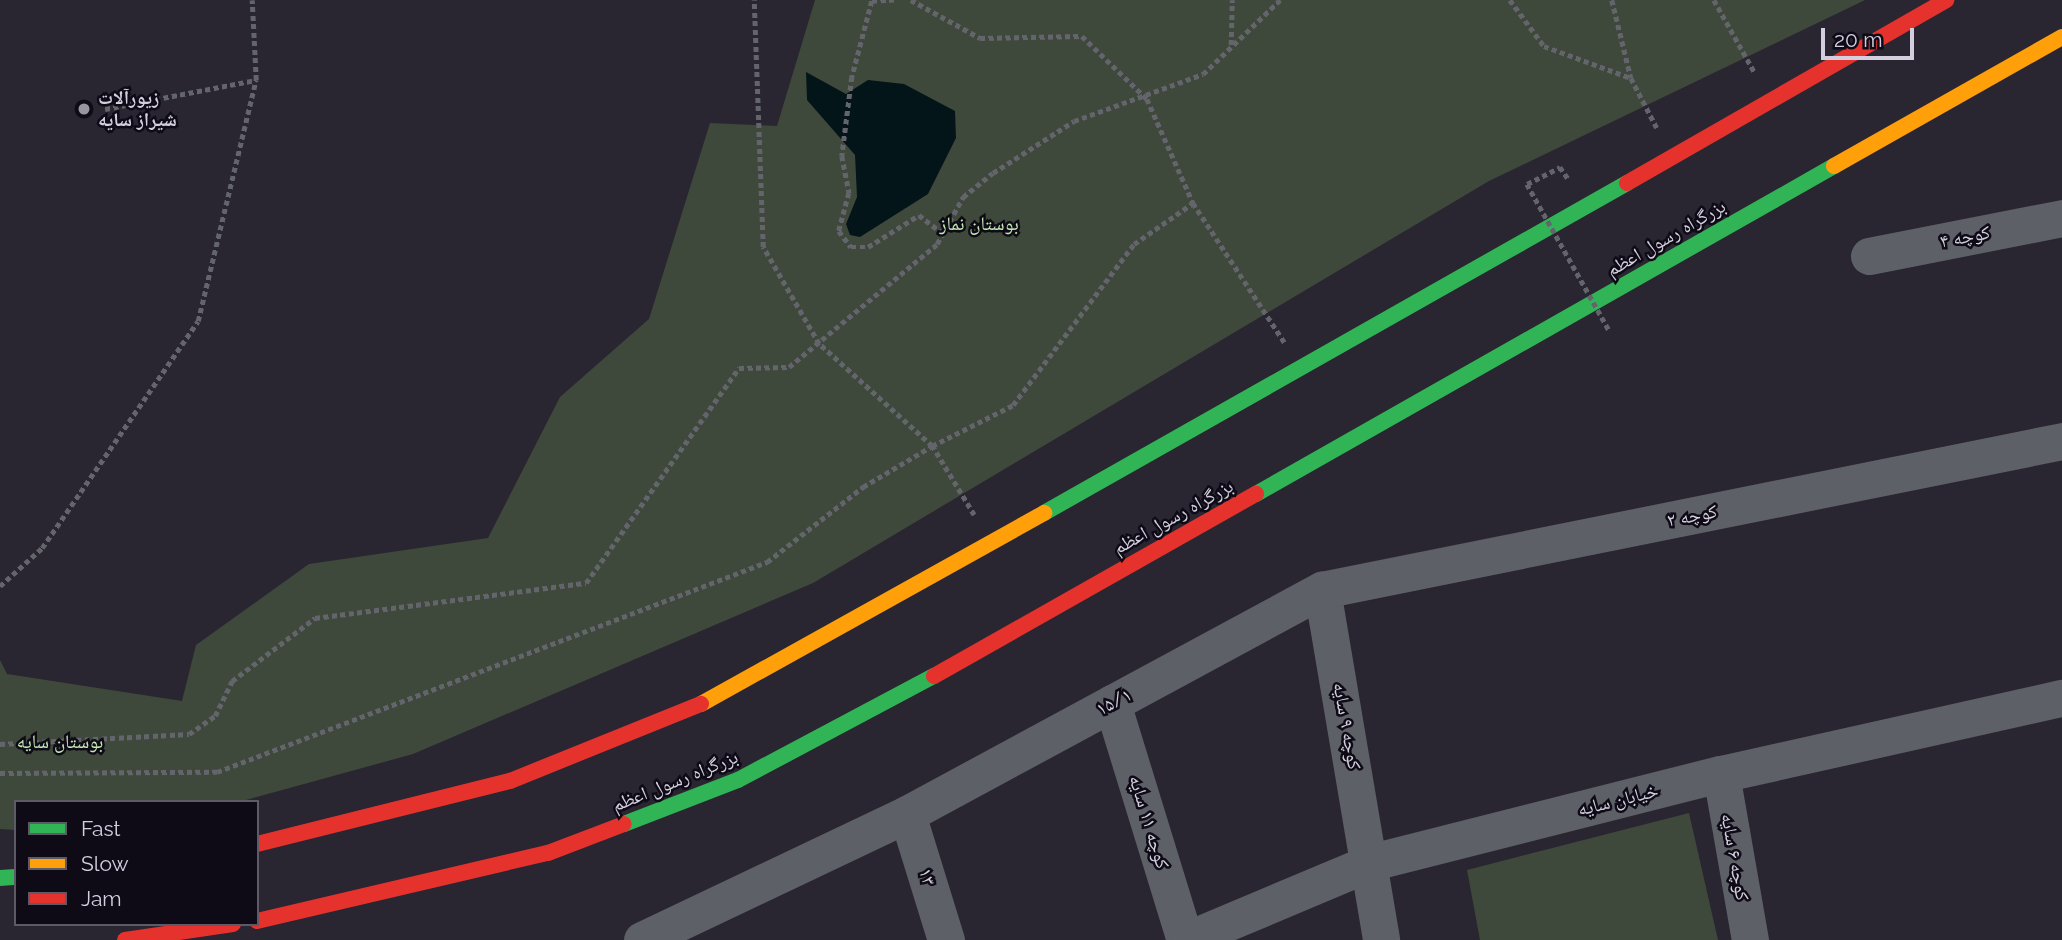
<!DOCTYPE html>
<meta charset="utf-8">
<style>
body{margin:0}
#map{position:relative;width:2062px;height:940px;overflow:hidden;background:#292531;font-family:Raleway,"Noto Naskh Arabic",sans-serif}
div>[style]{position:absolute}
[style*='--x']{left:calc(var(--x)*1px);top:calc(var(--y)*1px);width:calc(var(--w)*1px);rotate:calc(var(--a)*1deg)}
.green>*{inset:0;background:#3f493b}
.water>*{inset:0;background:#041519}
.path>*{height:4.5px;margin-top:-2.25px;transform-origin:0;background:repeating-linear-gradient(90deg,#64656c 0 5px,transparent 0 8.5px)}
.street>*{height:37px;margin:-18.5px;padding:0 18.5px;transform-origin:18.5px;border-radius:18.5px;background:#5d6066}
.fast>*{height:16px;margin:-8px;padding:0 8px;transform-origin:8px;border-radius:8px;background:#30b455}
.slow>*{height:16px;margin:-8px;padding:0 8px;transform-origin:8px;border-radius:8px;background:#ff9f0a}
.jam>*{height:16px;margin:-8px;padding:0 8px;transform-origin:8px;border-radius:8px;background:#e5322d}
.path-bridge>*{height:4.5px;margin-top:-2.25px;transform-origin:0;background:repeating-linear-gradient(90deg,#64656c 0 5px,transparent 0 8.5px)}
.dots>*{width:19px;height:19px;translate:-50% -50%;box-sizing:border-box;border:4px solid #0e0b16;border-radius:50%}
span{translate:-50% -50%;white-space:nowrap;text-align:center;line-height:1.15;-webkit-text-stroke:5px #0e0b16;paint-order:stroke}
.poi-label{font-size:19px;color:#d3cfdf;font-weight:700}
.left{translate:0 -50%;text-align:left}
.park-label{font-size:19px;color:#c4e9b4}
.street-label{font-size:19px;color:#d3cfdf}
.legend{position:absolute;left:14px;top:800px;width:245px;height:126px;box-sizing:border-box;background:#0e0b16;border:2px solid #5d5966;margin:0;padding:9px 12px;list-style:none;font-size:21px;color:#d3cfdf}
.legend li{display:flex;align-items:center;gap:14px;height:35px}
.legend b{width:35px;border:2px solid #5d5966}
.scale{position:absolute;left:1821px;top:28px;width:93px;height:32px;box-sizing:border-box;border:4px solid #d3cfdf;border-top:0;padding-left:9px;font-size:21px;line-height:24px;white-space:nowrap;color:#d3cfdf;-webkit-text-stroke:5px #0e0b16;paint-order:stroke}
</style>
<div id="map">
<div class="green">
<div style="clip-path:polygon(815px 0,1865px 0,1489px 181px,813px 583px,413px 754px,239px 802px,16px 802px,16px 830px,0 829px,0 660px,7px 674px,182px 701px,196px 645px,309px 564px,488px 538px,560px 397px,649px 319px,710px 123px,777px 126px)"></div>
<div style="clip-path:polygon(1689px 813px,1718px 940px,1480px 940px,1467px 870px)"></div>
</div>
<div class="water">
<div style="clip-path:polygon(806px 72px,846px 94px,868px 80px,904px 84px,955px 111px,956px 138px,928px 194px,860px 237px,850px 235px,846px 224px,857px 197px,855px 155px,807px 100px)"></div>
</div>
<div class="path">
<div style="--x:894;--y:0;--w:22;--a:177"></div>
<div style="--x:872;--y:1;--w:79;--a:104.7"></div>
<div style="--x:852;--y:77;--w:80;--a:97.2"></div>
<div style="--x:842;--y:156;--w:38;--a:79"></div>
<div style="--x:849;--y:193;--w:39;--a:105"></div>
<div style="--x:839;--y:231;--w:20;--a:53"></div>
<div style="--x:851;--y:247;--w:17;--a:0"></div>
<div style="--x:868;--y:247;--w:60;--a:-32.1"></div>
<div style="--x:919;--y:215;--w:29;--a:38"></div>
<div style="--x:911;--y:0;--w:79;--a:28.8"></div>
<div style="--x:980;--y:38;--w:102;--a:-1.1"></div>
<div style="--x:1082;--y:36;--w:91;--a:44.1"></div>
<div style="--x:1147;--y:99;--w:114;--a:66.1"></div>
<div style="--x:1193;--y:203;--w:168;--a:56.7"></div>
<div style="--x:1510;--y:0;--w:57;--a:53.5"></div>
<div style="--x:1544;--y:46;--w:93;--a:20.2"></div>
<div style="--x:1612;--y:0;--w:80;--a:76.3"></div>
<div style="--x:1631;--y:78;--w:56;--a:62.5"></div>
<div style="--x:1714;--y:0;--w:84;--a:60.7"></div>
<div style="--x:1231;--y:45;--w:45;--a:-88.7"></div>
<div style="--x:105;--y:109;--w:154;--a:-10.9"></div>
<div style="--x:1527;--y:184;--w:37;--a:-27"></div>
<div style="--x:1560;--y:167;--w:16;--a:55"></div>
<div style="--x:974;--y:515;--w:81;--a:-121.3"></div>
<div style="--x:932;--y:446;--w:91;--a:-26.8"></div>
<div style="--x:1013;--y:405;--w:201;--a:-53.1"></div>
<div style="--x:1134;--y:244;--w:72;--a:-34.8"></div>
<div style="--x:0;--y:586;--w:57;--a:-42.1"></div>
<div style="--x:42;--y:548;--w:275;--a:-55.5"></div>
<div style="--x:198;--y:321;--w:248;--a:-76.5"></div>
<div style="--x:256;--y:80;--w:80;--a:-92.9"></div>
<div style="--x:0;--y:744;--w:189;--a:-3"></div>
<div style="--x:189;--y:734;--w:32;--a:-35"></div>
<div style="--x:215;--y:716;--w:39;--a:-64"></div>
<div style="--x:232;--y:681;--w:104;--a:-37.2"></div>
<div style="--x:315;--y:618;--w:273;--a:-7.4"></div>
<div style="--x:586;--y:583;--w:264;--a:-54.6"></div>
<div style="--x:739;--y:368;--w:50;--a:-1.1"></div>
<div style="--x:789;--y:367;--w:192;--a:-39.7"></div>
<div style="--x:937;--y:244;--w:54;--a:-61"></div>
<div style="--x:963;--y:197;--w:38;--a:-39"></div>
<div style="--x:993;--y:173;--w:96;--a:-32.7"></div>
<div style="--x:1074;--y:121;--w:137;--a:-20"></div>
<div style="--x:1203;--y:74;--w:107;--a:-43.9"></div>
<div style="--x:0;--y:773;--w:217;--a:-0.3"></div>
<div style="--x:217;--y:772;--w:589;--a:-20.9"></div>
<div style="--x:767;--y:562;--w:122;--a:-38"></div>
<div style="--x:863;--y:487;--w:80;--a:-30.7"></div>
<div style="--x:932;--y:446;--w:152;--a:-137.9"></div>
<div style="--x:819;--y:344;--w:112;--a:-120"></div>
<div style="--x:763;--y:247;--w:247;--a:-92.1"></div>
</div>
<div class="street">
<div style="--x:1869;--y:256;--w:197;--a:-11.1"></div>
<div style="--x:1322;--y:590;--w:355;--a:80.4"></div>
<div style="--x:1112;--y:703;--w:248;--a:72.9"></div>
<div style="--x:1721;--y:774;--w:169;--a:80.1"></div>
<div style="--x:907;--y:814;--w:132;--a:72.8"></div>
<div style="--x:642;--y:940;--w:293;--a:-25.4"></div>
<div style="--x:907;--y:814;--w:472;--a:-28.4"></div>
<div style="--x:1322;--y:590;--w:755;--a:-11.38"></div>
<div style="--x:1186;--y:940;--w:202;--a:-22.8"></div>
<div style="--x:1372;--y:862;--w:360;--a:-14.2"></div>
<div style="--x:1721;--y:774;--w:349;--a:-12.6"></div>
</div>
<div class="fast">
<div style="--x:1256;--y:494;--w:665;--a:-29.57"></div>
<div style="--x:1044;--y:513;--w:670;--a:-29.51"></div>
<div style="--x:624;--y:824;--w:122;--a:-21.1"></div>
<div style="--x:738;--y:780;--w:222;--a:-28"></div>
<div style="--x:0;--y:878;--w:16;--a:-4"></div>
</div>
<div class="slow">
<div style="--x:1834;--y:166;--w:262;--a:-29.5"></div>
<div style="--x:701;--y:704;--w:393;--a:-29.1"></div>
</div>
<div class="jam">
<div style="--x:1627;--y:183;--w:368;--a:-29.8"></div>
<div style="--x:934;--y:676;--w:370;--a:-29.5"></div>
<div style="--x:257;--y:844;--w:261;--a:-14"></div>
<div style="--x:510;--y:781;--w:206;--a:-22"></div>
<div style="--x:257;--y:921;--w:299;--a:-13.2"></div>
<div style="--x:548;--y:853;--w:81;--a:-20.9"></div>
<div style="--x:125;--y:940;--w:109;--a:-8.4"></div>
</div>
<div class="path-bridge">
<div style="--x:1527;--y:184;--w:167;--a:60.7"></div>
</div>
<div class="dots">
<div style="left:84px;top:109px;background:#9894a2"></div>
</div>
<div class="poi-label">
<span class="left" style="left:98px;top:109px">زیورآلات<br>شیراز سایه</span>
</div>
<div class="park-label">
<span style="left:979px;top:224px">بوستان نماز</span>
<span style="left:60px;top:742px">بوستان سایه</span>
</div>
<div class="street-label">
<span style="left:1965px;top:237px;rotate:-11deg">کوچه ۴</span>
<span style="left:1666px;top:238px;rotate:-30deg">بزرگراه رسول اعظم</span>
<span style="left:1692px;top:516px;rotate:-11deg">کوچه ۲</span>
<span style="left:1173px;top:517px;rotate:-29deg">بزرگراه رسول اعظم</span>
<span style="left:1114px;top:702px;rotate:-28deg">۱۵/۱</span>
<span style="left:1347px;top:726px;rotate:80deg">کوچه ۹ سایه</span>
<span style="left:675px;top:781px;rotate:-22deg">بزرگراه رسول اعظم</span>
<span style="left:1618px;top:800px;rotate:-14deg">خیابان سایه</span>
<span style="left:1149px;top:822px;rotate:73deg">کوچه ۱۱ سایه</span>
<span style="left:1735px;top:857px;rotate:80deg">کوچه ۶ سایه</span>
<span style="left:927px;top:877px;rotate:73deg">۱۳</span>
</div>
<ul class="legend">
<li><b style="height:9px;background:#30b455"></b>Fast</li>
<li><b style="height:9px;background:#ff9f0a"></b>Slow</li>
<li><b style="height:9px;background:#e5322d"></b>Jam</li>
</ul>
<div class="scale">20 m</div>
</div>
